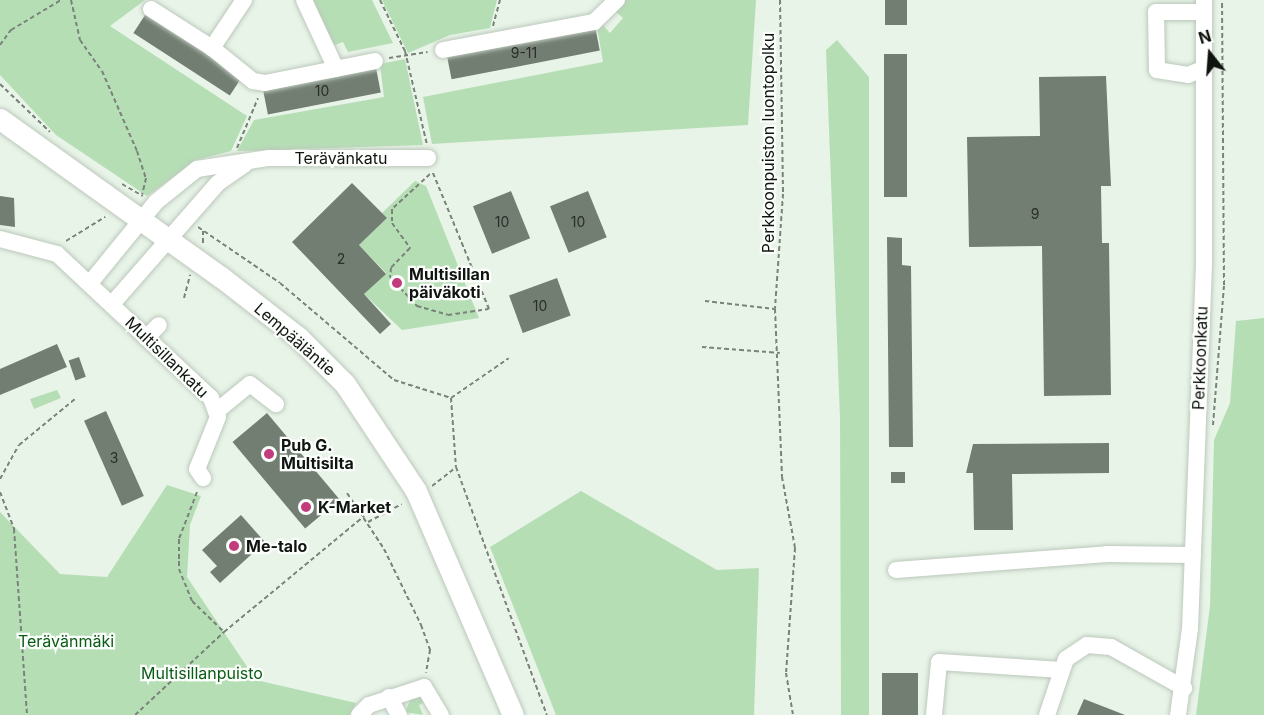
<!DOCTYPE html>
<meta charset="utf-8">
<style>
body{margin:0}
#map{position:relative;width:1264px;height:715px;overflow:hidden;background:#e8f4e8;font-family:Inter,sans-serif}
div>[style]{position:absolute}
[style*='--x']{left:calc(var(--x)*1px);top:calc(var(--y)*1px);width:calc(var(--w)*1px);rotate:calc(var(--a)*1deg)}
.green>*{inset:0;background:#b6deb5}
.building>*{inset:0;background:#737e72;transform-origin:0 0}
.path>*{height:2px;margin-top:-1px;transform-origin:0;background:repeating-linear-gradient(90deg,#7a827a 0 4.5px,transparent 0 7.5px)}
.roads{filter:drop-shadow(0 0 2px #bcc8bc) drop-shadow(0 0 2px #bcc8bc)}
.minor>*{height:16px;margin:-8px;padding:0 8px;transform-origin:8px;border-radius:8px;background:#fff}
.major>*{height:21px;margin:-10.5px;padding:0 10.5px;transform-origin:10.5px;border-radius:10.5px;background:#fff}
.dots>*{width:16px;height:16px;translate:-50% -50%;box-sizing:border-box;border:3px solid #fcfefc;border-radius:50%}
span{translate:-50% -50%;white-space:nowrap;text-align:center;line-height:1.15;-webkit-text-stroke:4.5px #fcfefc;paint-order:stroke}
.number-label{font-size:14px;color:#292e28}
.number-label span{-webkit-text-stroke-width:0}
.street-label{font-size:16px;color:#101410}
.poi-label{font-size:16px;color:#101410;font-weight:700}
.left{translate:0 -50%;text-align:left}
.park-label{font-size:16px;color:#0a5b15}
.north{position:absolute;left:1180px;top:24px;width:60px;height:60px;-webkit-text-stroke:4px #fcfefc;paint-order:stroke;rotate:343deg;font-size:16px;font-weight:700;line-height:24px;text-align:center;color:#101410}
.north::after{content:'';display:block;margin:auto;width:21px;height:27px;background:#101410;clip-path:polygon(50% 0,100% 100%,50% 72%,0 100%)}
</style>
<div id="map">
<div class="green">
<div style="clip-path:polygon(0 0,145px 0,110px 26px,247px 116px,231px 151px,196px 160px,147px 196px,56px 135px,0 75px)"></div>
<div style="clip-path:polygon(310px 0,372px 0,393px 43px,348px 52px,343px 42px,332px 46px)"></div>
<div style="clip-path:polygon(382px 0,497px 0,490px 28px,450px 35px,408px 53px)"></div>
<div style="clip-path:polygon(622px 0,756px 0,748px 125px,432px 144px,423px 97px,603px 62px,597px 27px,603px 25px,610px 33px,623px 18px,615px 11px)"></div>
<div style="clip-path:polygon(837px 40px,869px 77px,869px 715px,841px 715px,840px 419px,826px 50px)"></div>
<div style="clip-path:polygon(405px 59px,423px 145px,237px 151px,254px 120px,384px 97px,380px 64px)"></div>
<div style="clip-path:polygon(415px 181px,426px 186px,479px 318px,402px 330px,364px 294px,386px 273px,359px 245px,387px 218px,382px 213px)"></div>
<div style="clip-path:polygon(1264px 318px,1264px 715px,1196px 715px,1210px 606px,1214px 440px,1230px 403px,1236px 321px)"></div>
<div style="clip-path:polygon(57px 390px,61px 398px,34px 409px,30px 399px)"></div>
<div style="clip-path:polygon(167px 485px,201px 496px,190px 525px,187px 577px,256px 680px,356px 703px,350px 715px,0 715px,0 512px,60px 574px,107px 577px)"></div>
<div style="clip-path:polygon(581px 491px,717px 570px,759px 568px,754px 715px,556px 715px,490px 547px)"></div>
<div style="clip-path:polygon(413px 694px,429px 700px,419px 705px,423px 715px,405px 712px)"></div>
</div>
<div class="building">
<div style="left:885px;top:0;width:22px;height:25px"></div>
<div style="left:147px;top:12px;width:115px;height:25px;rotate:33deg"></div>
<div style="left:595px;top:26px;width:25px;height:151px;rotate:79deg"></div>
<div style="left:884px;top:54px;width:23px;height:143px"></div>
<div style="left:376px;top:68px;width:25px;height:115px;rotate:79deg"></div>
<div style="clip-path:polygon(1106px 76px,1111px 186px,1101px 186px,1102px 243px,1109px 243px,1111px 395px,1044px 396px,1042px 246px,969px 247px,967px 137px,1040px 136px,1039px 77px)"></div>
<div style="clip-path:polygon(352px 183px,387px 218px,359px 245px,386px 274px,364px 294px,391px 324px,380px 334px,292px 242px)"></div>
<div style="left:511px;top:191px;width:51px;height:41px;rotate:68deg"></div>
<div style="left:588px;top:191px;width:50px;height:41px;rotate:68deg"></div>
<div style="clip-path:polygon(0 196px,14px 198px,15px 227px,0 225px)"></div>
<div style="clip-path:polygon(887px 237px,902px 238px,902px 265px,911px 266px,913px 447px,889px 447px)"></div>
<div style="left:557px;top:278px;width:40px;height:51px;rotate:70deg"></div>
<div style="clip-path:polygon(57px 344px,67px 367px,0 395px,0 369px)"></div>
<div style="left:79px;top:357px;width:21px;height:11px;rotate:71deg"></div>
<div style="left:106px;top:411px;width:93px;height:24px;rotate:66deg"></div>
<div style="left:267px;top:413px;width:113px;height:45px;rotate:50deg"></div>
<div style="clip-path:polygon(1109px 443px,1109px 473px,1012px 474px,1013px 530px,974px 530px,973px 473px,966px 473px,973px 444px)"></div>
<div style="left:905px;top:472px;width:11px;height:14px;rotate:90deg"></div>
<div style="clip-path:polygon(241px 515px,265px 542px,220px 583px,210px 572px,217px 566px,202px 550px)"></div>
<div style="left:918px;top:673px;width:42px;height:36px;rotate:90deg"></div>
<div style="clip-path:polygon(1084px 699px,1125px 715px,1077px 715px)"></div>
</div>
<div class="path">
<div style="--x:71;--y:0;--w:41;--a:77.3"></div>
<div style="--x:80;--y:40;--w:38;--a:55"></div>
<div style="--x:102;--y:71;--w:87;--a:66.4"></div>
<div style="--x:137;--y:151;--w:28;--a:72"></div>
<div style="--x:146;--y:178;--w:17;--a:103"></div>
<div style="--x:380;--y:0;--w:57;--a:63.9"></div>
<div style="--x:405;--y:51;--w:97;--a:76.8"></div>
<div style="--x:780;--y:0;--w:194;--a:89.1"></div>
<div style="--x:783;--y:194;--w:115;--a:94"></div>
<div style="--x:775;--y:309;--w:168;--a:87.6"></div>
<div style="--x:782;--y:477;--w:72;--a:79.6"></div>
<div style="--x:795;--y:548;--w:125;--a:94.1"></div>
<div style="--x:786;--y:673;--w:43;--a:80.5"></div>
<div style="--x:493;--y:26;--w:27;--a:-75"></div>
<div style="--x:0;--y:45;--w:19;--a:-54"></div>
<div style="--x:11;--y:30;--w:58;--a:-31"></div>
<div style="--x:389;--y:58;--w:39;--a:-9"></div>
<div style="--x:0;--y:84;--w:69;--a:43.8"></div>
<div style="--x:237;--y:148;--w:54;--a:-67.2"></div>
<div style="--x:430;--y:174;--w:52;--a:137.4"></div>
<div style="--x:392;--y:209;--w:14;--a:90"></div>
<div style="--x:392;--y:223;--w:31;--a:54"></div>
<div style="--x:410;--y:248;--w:28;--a:134"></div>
<div style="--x:391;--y:268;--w:9;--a:96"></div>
<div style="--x:390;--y:277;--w:40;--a:47"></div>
<div style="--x:417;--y:306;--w:32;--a:16"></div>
<div style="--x:448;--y:315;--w:41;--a:-8.3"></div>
<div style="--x:489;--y:309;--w:149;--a:-112.4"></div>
<div style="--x:122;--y:184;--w:24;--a:30"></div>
<div style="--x:198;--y:227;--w:99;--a:34.3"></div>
<div style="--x:280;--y:283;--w:150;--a:40.4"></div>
<div style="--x:394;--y:380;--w:60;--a:17.5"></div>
<div style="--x:451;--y:398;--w:69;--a:85.9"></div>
<div style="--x:456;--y:467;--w:264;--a:69.9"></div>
<div style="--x:66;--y:241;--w:46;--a:-31.6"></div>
<div style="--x:203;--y:243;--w:12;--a:-90"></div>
<div style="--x:184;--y:298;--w:24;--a:-75"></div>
<div style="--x:705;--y:301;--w:70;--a:6.5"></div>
<div style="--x:702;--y:347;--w:78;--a:4.4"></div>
<div style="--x:451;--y:398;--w:70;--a:-34.6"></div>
<div style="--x:1213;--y:425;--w:140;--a:-85.5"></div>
<div style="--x:1224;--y:285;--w:285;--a:-90.4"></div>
<div style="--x:0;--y:479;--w:39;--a:-61"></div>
<div style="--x:19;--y:445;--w:72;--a:-39.4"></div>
<div style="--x:432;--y:486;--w:31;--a:-38"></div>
<div style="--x:0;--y:492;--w:40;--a:69"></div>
<div style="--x:14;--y:529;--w:186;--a:86"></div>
<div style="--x:197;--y:492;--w:50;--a:111"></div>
<div style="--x:179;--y:539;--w:30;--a:90"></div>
<div style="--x:179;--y:569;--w:35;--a:68"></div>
<div style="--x:192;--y:601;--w:45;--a:44.1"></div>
<div style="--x:347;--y:493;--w:67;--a:56.5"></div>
<div style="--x:384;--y:549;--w:85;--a:64"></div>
<div style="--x:421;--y:625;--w:27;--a:70"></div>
<div style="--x:430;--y:650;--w:23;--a:100"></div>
<div style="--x:368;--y:522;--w:38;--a:-28"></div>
<div style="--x:135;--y:715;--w:122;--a:-43"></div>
<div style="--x:224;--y:632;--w:182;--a:-39.6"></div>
</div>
<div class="roads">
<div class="minor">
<div style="--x:244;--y:0;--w:58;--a:123.7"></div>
<div style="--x:212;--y:48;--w:53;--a:38.8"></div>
<div style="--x:253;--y:81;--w:12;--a:9"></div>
<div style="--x:265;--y:83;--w:112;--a:-11.3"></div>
<div style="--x:304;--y:0;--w:76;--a:65.1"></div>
<div style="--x:151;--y:9;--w:72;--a:32.6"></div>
<div style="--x:1204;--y:12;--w:48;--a:180"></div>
<div style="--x:1156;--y:12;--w:58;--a:89"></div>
<div style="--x:1157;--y:70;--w:31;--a:9"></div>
<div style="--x:1188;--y:75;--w:18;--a:-22"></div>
<div style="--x:443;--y:50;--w:154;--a:-10.5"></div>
<div style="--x:594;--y:22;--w:32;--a:-44"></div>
<div style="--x:0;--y:239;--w:59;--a:14.7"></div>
<div style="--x:57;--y:254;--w:211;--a:43.1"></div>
<div style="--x:211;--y:398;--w:20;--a:70"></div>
<div style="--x:218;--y:417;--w:56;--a:112"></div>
<div style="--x:197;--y:469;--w:11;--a:56"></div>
<div style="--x:90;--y:283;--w:104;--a:-50.8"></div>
<div style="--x:156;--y:202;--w:53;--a:-38.8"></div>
<div style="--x:197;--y:169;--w:73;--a:-8.7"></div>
<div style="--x:269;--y:158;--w:159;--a:0"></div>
<div style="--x:112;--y:304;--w:161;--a:-48.8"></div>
<div style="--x:218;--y:183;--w:33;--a:-35"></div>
<div style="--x:146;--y:338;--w:18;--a:-45"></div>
<div style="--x:218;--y:410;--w:41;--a:-39.1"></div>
<div style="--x:250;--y:384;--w:33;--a:38"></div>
<div style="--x:896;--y:570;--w:212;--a:-4.3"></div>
<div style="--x:1107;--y:554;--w:86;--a:0.7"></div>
<div style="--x:389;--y:697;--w:21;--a:61"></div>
<div style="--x:359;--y:715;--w:14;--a:-45"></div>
<div style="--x:369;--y:705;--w:58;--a:-18.1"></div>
<div style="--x:424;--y:687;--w:33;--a:59"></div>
<div style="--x:934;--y:715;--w:53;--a:-84.6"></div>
<div style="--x:939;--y:662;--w:123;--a:3.7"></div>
<div style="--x:1047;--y:715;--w:59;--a:-71.3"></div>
<div style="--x:1066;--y:659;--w:25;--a:-34"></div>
<div style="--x:1087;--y:645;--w:24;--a:5"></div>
<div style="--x:1111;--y:647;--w:84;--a:29.3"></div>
<div style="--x:1178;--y:715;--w:87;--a:-82.1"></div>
<div style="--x:1190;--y:629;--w:367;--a:-87.8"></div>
<div style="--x:1204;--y:262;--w:262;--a:-90"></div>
</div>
<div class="major">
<div style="--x:0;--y:119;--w:272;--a:35.6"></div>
<div style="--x:221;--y:277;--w:98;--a:37.9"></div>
<div style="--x:298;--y:337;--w:66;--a:45"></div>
<div style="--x:345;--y:384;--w:128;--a:56.4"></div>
<div style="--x:416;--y:491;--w:244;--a:66.6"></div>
</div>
</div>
<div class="dots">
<div style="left:397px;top:283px;background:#c13b7d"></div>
<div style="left:269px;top:454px;background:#c13b7d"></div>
<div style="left:306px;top:507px;background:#c13b7d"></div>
<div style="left:234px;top:546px;background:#c13b7d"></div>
</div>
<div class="number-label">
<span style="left:524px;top:53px">9-11</span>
<span style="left:322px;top:91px">10</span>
<span style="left:1035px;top:214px">9</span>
<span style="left:502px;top:222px">10</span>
<span style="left:578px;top:222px">10</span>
<span style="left:341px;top:259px">2</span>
<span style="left:540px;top:306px">10</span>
<span style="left:114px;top:458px">3</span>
</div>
<div class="street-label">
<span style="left:768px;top:143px;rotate:-90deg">Perkkoonpuiston luontopolku</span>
<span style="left:341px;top:158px">Terävänkatu</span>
<span style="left:295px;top:339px;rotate:41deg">Lempääläntie</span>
<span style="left:167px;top:357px;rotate:44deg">Multisillankatu</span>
<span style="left:1200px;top:358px;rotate:-88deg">Perkkoonkatu</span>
</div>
<div class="poi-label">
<span class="left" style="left:409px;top:283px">Multisillan<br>päiväkoti</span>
<span class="left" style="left:281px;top:454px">Pub G.<br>Multisilta</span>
<span class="left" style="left:318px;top:507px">K-Market</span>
<span class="left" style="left:246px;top:546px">Me-talo</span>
</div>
<div class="park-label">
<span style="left:66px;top:641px">Terävänmäki</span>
<span style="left:202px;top:673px">Multisillanpuisto</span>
</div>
<div class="north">N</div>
</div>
